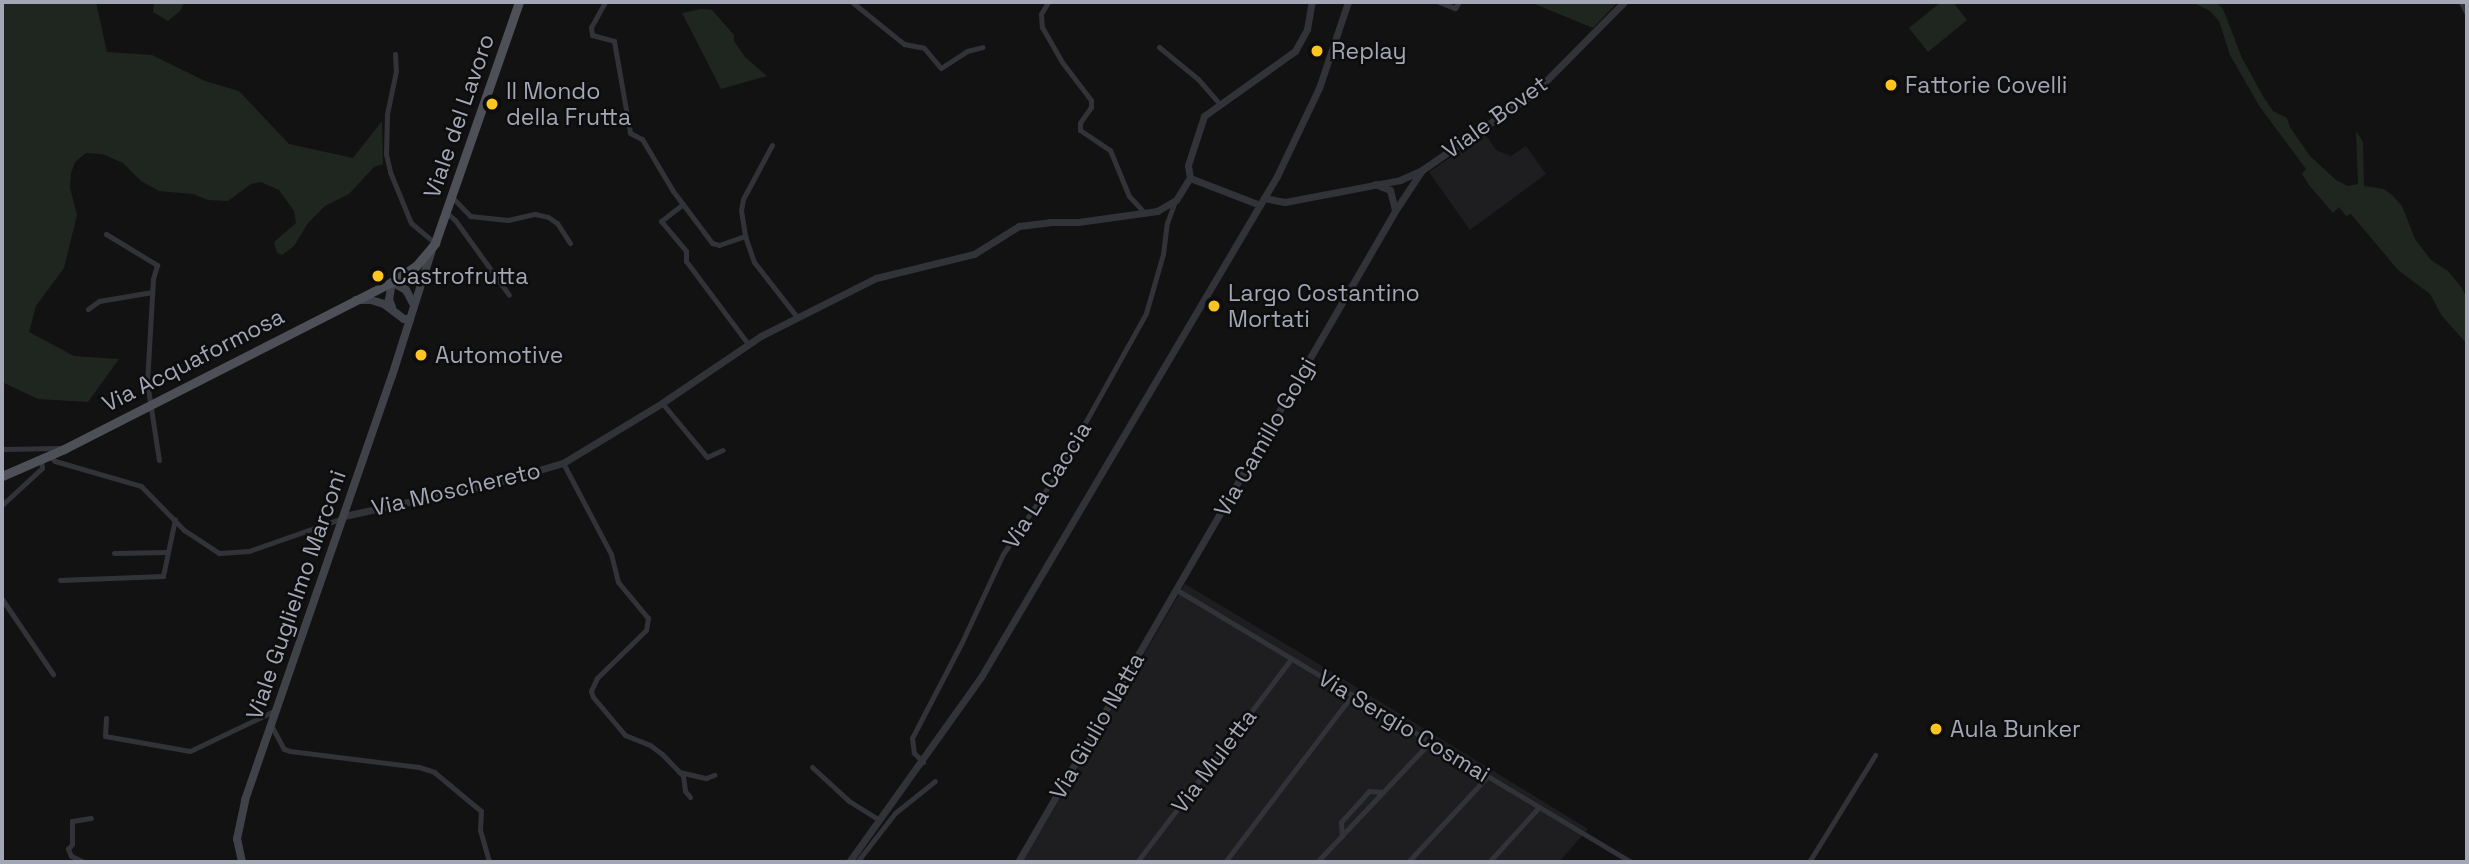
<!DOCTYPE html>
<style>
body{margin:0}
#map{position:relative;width:2469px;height:864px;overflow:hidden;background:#121213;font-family:"Space Grotesk",sans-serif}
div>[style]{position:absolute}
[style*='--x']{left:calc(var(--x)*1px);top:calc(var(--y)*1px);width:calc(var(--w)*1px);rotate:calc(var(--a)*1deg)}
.built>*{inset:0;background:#1e1e20}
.green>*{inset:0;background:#1e261f}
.minor>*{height:5px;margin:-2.5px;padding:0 2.5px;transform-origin:2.5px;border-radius:2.5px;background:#323339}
.tertiary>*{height:7px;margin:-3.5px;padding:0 3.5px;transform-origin:3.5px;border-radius:3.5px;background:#323339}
.secondary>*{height:8px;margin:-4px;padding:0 4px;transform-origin:4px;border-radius:4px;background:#404249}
.primary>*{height:9px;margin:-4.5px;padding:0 4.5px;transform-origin:4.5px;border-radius:4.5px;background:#4e5058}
.dots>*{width:19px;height:19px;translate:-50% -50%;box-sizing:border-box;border:4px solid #0d0d0e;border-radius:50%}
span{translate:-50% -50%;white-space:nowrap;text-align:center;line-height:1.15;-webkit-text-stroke:5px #0d0d0e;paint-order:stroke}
.poi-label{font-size:23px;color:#a2a6b5}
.left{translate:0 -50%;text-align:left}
.street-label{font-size:23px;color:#a2a6b5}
.frame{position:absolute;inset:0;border:4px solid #a2a6b5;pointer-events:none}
</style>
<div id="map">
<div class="built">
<div style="clip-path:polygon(1485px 134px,1496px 150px,1511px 156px,1526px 146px,1546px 174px,1470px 230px,1429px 172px)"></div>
<div style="clip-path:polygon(1185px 584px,1299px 652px,1588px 829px,1559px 862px,1023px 862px)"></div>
</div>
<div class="green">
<div style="clip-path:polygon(2px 2px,96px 2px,107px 52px,152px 55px,205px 81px,239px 91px,289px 144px,353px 158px,382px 121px,383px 164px,374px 167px,349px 194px,325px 206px,308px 223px,294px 246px,282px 255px,277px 253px,274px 242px,296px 223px,294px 211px,279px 190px,261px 182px,251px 184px,228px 201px,208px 200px,193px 194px,159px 191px,141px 181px,123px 163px,102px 154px,86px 153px,75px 162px,71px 173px,70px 188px,77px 215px,64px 268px,36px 306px,29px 332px,74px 356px,119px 359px,88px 402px,38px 399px,2px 382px)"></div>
<div style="clip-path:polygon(154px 2px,184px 2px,181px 10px,168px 21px,153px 12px)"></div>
<div style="clip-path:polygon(1530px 2px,1618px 2px,1593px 28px)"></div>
<div style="clip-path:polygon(1941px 2px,1953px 2px,1967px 20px,1928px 52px,1909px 28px)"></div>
<div style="clip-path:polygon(2192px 2px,2216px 2px,2223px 9px,2242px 58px,2264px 98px,2273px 111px,2287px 118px,2290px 127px,2310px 156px,2336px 180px,2348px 186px,2358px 184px,2356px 131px,2363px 142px,2364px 186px,2384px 189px,2392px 195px,2402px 206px,2415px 239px,2431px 260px,2448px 271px,2462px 288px,2467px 299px,2467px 344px,2442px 316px,2430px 294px,2398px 270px,2351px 214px,2346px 216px,2339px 207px,2333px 213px,2309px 185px,2302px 174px,2306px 169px,2260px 107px,2230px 55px,2219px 21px,2210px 11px)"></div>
<div style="clip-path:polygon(701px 9px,712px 10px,734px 35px,734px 41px,745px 57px,767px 76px,721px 89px,682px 13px)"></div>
</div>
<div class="minor">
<div style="--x:605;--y:2;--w:29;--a:119"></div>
<div style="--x:591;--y:27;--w:8;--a:83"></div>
<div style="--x:592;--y:35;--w:23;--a:15"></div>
<div style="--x:614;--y:41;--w:93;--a:80.1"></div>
<div style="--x:630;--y:133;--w:13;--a:27"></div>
<div style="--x:642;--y:139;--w:61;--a:59.2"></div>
<div style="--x:673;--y:191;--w:65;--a:53.1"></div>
<div style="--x:712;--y:243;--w:7;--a:16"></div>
<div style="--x:719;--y:245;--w:28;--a:-19"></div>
<div style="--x:852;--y:2;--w:67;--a:38.9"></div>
<div style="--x:904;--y:44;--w:20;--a:11"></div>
<div style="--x:924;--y:48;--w:26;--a:50"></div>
<div style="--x:941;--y:68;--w:31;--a:-33"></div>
<div style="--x:967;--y:51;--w:16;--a:-14"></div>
<div style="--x:1048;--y:2;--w:14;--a:120"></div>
<div style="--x:1041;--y:14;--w:13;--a:86"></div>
<div style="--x:1042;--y:27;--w:40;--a:60.3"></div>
<div style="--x:1062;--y:62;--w:48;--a:52.7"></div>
<div style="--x:1091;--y:100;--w:7;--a:90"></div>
<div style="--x:1091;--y:107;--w:19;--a:125"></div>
<div style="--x:1080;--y:123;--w:7;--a:90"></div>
<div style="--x:1080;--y:130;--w:36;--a:34"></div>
<div style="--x:1110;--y:150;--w:50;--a:67.6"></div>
<div style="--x:1129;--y:196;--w:22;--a:47"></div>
<div style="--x:1439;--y:2;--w:17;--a:21"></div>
<div style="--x:1455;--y:8;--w:7;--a:-56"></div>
<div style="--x:2461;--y:2;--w:13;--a:63"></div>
<div style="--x:1159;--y:47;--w:50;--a:39.4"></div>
<div style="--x:1198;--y:79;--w:30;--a:49"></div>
<div style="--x:395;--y:54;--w:17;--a:87"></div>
<div style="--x:396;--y:71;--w:44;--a:101.8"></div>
<div style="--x:387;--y:114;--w:40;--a:91.4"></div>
<div style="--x:386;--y:154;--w:18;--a:77"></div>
<div style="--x:390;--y:172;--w:55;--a:67.6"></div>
<div style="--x:411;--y:223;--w:31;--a:40"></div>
<div style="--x:772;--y:145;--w:61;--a:118.2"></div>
<div style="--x:743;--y:199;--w:11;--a:100"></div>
<div style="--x:741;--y:210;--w:26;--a:81"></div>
<div style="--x:745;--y:236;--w:28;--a:71"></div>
<div style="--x:754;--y:262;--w:70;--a:52"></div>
<div style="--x:451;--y:196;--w:28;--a:46"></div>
<div style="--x:470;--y:216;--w:38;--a:6"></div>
<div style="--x:508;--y:220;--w:28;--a:-13"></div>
<div style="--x:535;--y:214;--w:13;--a:13"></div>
<div style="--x:548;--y:217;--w:11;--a:34"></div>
<div style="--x:557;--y:223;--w:24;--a:57"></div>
<div style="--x:683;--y:204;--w:28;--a:142"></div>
<div style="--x:661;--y:221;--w:39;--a:50"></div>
<div style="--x:686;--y:251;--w:10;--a:90"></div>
<div style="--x:686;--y:261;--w:104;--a:53.2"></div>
<div style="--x:446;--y:212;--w:12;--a:42"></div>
<div style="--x:455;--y:220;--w:92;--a:54.2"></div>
<div style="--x:106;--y:234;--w:60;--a:31.3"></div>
<div style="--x:157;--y:265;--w:15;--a:106"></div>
<div style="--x:153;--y:279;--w:103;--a:93.3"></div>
<div style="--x:147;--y:382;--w:79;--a:81.3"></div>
<div style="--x:88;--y:309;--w:14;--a:-36"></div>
<div style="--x:99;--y:301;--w:54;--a:-9.6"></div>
<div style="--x:662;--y:403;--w:70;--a:50.2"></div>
<div style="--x:707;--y:457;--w:17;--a:-24"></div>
<div style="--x:2;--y:449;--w:59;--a:-1"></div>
<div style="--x:49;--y:456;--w:8;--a:40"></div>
<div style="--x:55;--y:461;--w:90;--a:16.2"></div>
<div style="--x:141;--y:486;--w:62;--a:45.7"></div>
<div style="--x:184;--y:530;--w:42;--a:33.3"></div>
<div style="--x:219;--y:553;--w:30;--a:-4"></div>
<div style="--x:249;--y:551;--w:100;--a:-19.3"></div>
<div style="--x:563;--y:463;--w:103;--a:62.2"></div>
<div style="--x:611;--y:554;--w:29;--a:76"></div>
<div style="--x:618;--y:582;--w:47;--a:50.2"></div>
<div style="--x:648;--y:618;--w:12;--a:99"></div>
<div style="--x:646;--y:630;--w:69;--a:135.6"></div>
<div style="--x:597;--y:678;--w:14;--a:115"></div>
<div style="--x:591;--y:691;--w:6;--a:72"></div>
<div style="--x:593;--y:697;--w:50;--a:49.9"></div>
<div style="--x:625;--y:735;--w:27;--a:22"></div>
<div style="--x:650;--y:745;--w:15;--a:37"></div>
<div style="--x:662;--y:754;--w:30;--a:46"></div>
<div style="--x:683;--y:776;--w:15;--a:82"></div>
<div style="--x:685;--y:791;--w:8;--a:50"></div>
<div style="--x:2;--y:505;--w:54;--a:-42.8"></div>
<div style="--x:42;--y:468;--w:9;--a:-96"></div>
<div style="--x:114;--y:553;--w:53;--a:-1.1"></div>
<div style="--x:60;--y:580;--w:103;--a:-2.2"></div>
<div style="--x:163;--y:576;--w:58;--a:-78.1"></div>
<div style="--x:1177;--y:590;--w:529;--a:30.93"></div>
<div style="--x:2;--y:599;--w:91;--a:55.8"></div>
<div style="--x:106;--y:718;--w:18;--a:93"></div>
<div style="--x:105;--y:736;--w:86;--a:10"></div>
<div style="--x:190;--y:751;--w:95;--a:-25.5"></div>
<div style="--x:271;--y:725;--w:27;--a:62"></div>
<div style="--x:284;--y:749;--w:6;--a:18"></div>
<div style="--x:290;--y:751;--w:130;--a:7.1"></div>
<div style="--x:419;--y:767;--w:16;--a:18"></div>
<div style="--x:434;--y:772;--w:61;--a:39.7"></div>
<div style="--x:481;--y:811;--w:19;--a:93"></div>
<div style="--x:480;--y:830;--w:33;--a:74"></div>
<div style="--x:923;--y:762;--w:13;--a:-135"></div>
<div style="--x:914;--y:753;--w:15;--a:-98"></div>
<div style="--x:912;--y:738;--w:106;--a:-62.5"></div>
<div style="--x:961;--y:644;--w:99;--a:-65"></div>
<div style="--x:1003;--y:554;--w:95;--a:-56.1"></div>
<div style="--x:1056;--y:475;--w:185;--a:-60.9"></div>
<div style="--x:1146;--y:313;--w:61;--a:-73.9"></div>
<div style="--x:1163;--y:254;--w:31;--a:-83"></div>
<div style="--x:1167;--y:223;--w:23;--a:-70"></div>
<div style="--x:812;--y:767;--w:50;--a:42.6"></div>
<div style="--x:849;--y:801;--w:36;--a:32"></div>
<div style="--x:679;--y:772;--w:28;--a:13"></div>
<div style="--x:706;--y:778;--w:9;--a:-21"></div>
<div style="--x:1342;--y:836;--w:14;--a:-94"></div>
<div style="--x:1341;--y:822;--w:42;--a:-47.9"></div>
<div style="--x:1369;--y:791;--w:14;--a:4"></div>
<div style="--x:84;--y:862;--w:14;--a:-155"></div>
<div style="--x:71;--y:856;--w:8;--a:-113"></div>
<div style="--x:68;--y:849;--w:6;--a:-51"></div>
<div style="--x:72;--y:844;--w:23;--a:-90"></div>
<div style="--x:72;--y:821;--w:19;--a:-9"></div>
<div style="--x:857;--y:862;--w:62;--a:-52.2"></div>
<div style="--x:895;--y:813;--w:51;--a:-38.7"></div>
<div style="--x:1137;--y:862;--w:255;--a:-52.8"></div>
<div style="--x:1225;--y:862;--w:210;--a:-52.7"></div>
<div style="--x:1317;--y:862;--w:165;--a:-46.7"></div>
<div style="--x:1408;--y:862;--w:117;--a:-47.1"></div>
<div style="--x:1489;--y:862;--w:74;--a:-47.7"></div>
<div style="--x:1809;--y:862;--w:126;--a:-58.3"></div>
</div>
<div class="tertiary">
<div style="--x:1190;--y:178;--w:13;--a:-99"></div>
<div style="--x:1188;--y:165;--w:52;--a:-71.9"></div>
<div style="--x:1204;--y:116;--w:112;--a:-35.5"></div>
<div style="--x:1295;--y:51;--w:25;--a:-61"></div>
<div style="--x:1307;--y:29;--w:27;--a:-80"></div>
<div style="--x:1375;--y:184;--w:16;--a:22"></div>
<div style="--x:1390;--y:190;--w:21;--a:76"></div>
<div style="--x:1264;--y:198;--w:21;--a:11"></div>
<div style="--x:1285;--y:202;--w:117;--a:-10.8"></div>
<div style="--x:1400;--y:180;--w:24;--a:-24"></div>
<div style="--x:1422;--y:170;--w:136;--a:-34.5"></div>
<div style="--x:1534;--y:93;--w:128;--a:-45.3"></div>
<div style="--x:344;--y:516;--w:155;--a:-12.3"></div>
<div style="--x:495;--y:483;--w:71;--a:-16.4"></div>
<div style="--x:563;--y:463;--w:116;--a:-31.2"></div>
<div style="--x:662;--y:403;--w:120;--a:-34.1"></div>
<div style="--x:761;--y:336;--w:129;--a:-26.8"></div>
<div style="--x:876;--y:278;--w:101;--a:-13.8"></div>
<div style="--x:974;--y:254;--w:53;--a:-31.9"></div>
<div style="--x:1019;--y:226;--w:31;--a:-7"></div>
<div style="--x:1050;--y:222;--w:28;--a:0"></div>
<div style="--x:1078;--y:222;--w:80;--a:-7.9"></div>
<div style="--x:1157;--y:211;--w:22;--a:-30"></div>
<div style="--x:1176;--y:200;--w:26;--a:-58"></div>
<div style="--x:1190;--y:178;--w:75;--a:21.1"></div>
<div style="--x:849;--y:862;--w:227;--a:-54.5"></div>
<div style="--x:981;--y:677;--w:582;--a:-59.42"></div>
<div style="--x:1277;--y:176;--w:98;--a:-64.5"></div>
<div style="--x:1319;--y:88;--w:91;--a:-71.4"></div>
<div style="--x:1018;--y:862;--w:752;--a:-59.92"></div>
<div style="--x:1395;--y:211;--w:49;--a:-56.6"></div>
</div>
<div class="secondary">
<div style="--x:356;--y:300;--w:15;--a:0"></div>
<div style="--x:371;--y:300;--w:14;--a:17"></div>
<div style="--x:384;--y:304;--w:25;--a:37"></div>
<div style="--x:404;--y:319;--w:6;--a:0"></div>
<div style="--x:392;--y:307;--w:8;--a:-113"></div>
<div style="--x:389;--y:300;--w:18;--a:-81"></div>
<div style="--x:392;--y:282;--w:16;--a:30"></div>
<div style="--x:406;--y:290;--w:17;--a:62"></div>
<div style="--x:242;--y:862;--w:24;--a:-102"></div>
<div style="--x:237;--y:839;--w:40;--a:-78"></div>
<div style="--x:245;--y:800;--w:449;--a:-70.9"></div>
<div style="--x:392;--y:376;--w:135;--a:-72.4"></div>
</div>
<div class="primary">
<div style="--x:2;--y:476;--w:68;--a:-23.5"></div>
<div style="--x:64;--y:449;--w:368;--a:-27"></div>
<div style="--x:392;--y:282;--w:29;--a:-34"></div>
<div style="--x:416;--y:266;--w:30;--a:-50"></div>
<div style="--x:435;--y:243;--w:255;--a:-70.8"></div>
</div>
<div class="dots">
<div style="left:1317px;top:51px;background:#fec41f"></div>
<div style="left:1891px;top:85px;background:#fec41f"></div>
<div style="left:492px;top:104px;background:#fec41f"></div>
<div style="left:378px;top:276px;background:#fec41f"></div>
<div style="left:1214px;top:306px;background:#fec41f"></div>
<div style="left:421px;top:355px;background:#fec41f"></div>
<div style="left:1936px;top:729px;background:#fec41f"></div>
</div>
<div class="poi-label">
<span class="left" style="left:1331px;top:51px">Replay</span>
<span class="left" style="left:1905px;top:85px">Fattorie Covelli</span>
<span class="left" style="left:506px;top:104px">Il Mondo<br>della Frutta</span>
<span class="left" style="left:392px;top:276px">Castrofrutta</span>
<span class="left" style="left:1228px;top:306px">Largo Costantino<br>Mortati</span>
<span class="left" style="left:435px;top:355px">Automotive</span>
<span class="left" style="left:1950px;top:729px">Aula Bunker</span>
</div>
<div class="street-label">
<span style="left:459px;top:116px;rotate:-71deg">Viale del Lavoro</span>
<span style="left:1495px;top:117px;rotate:-36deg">Viale Bovet</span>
<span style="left:193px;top:360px;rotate:-27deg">Via Acquaformosa</span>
<span style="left:1265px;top:437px;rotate:-60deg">Via Camillo Golgi</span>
<span style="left:1047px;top:485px;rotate:-58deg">Via La Caccia</span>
<span style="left:456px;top:489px;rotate:-13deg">Via Moschereto</span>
<span style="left:296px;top:595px;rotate:-71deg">Viale Guglielmo Marconi</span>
<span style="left:1097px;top:726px;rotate:-60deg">Via Giulio Natta</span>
<span style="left:1404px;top:726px;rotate:31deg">Via Sergio Cosmai</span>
<span style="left:1214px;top:761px;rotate:-53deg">Via Muletta</span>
</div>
<div class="frame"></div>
</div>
